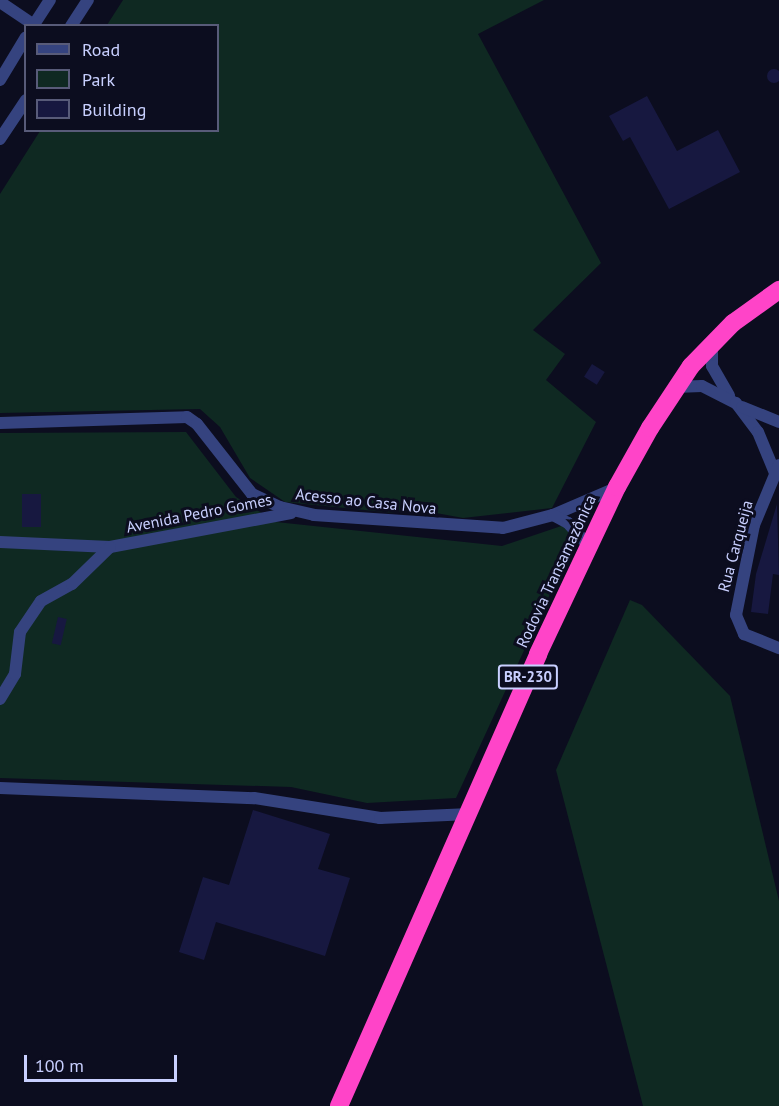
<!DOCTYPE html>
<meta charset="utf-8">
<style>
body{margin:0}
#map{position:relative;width:779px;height:1106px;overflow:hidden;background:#0c0d1f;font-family:"PT Sans",sans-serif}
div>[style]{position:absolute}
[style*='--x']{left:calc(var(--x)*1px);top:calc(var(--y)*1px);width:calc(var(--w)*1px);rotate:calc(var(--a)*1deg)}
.green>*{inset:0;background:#0f2922}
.building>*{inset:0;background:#171840;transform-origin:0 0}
.round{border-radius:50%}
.minor>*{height:12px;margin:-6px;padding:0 6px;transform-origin:6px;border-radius:6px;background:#35437f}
.highway>*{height:18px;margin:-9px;padding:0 9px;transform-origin:9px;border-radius:9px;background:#ff44c8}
span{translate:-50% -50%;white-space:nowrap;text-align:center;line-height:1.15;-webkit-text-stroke:6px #0c0d1f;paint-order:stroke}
.shield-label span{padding:2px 4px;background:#0c0d1f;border:2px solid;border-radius:4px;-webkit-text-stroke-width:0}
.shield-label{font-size:15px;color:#c9d0ff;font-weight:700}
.street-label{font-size:16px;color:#c9d0ff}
.legend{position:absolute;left:24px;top:24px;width:195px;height:108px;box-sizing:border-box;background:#0c0d1f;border:2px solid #585b79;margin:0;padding:8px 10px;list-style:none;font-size:18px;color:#c9d0ff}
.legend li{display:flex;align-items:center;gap:12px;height:30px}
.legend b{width:30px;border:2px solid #585b79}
.scale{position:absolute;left:24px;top:1055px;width:153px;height:27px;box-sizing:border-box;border:3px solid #c9d0ff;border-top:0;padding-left:8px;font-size:18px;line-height:21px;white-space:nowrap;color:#c9d0ff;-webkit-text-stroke:4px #0c0d1f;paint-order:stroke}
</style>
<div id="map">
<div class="green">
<div style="clip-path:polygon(123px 0,544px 0,478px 34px,601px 263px,533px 330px,565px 354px,546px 380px,596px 422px,552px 508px,463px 518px,420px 510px,395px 513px,285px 502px,250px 478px,220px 427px,200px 409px,0 413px,0 194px,40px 131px,218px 130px,218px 26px,107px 25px)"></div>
<div style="clip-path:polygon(186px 432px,236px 497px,276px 522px,502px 546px,585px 518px,456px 798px,367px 803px,291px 787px,0 778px,0 433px)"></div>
<div style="clip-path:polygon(630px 600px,642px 605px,730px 696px,779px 901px,779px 1106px,643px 1106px,556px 770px)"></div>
</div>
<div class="building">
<div class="round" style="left:767px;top:69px;width:14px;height:14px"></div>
<div style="clip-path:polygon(647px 96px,677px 151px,718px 130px,740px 172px,669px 209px,630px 137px,623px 141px,609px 116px)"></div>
<div style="left:592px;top:364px;width:15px;height:15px;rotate:32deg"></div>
<div style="left:22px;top:494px;width:19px;height:33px"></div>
<div style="clip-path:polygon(777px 504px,779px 575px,773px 574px,768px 614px,751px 612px,756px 574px)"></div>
<div style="left:58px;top:617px;width:9px;height:27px;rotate:13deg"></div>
<div style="clip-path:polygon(253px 810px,330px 834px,318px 869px,350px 878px,325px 956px,216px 922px,204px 960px,179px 952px,203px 877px,229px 885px)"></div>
</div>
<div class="minor">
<div style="--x:0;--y:2;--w:40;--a:34"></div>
<div style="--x:33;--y:26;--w:31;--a:-57"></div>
<div style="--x:71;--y:26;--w:31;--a:-57"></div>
<div style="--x:0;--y:80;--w:50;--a:-58.8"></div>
<div style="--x:0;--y:139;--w:47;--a:-56.3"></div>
<div style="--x:712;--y:343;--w:23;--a:90"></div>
<div style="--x:712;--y:366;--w:34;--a:60"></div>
<div style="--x:675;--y:387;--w:27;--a:-2"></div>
<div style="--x:702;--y:386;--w:38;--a:27"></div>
<div style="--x:736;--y:403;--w:36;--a:53"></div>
<div style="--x:758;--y:432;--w:44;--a:67.5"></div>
<div style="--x:742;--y:407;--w:40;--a:22"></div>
<div style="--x:0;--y:423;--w:187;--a:-1.8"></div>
<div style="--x:187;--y:417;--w:12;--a:35"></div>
<div style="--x:197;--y:424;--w:89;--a:51.8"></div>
<div style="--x:252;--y:494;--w:31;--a:25"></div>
<div style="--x:280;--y:507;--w:35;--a:13"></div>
<div style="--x:314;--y:515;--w:189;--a:3.9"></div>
<div style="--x:503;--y:528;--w:52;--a:-14.6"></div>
<div style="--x:553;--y:515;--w:69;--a:-23.2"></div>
<div style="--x:779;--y:465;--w:65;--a:112.6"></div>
<div style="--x:754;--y:525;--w:92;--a:101.3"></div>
<div style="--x:736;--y:615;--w:21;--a:67"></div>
<div style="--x:744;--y:634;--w:38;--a:22"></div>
<div style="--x:553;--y:515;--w:17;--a:28"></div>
<div style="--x:568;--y:523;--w:31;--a:48"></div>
<div style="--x:0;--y:542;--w:110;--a:2.6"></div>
<div style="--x:110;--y:547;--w:184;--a:-10.6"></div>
<div style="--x:0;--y:699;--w:29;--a:-59"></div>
<div style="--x:15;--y:674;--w:42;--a:-83.2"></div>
<div style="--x:20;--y:632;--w:37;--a:-56"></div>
<div style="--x:41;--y:601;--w:35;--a:-29"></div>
<div style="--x:72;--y:584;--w:53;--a:-44.2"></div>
<div style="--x:0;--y:788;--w:254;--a:2.3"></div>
<div style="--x:254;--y:798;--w:128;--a:9"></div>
<div style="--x:380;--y:818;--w:90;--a:-2.5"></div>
</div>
<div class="highway">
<div style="--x:339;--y:1106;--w:494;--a:-66.2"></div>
<div style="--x:538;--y:654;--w:185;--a:-64.7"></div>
<div style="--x:617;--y:487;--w:68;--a:-60.8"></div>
<div style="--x:650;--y:428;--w:74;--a:-56.5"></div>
<div style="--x:691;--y:366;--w:60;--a:-45.7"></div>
<div style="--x:733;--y:323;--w:57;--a:-35.7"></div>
</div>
<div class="shield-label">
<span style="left:528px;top:677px">BR-230</span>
</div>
<div class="street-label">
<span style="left:366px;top:501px;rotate:6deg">Acesso ao Casa Nova</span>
<span style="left:199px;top:513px;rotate:-11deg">Avenida Pedro Gomes</span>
<span style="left:735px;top:546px;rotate:-75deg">Rua Carqueija</span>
<span style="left:556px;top:571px;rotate:-65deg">Rodovia Transamazônica</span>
</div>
<ul class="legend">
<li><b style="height:8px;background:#35437f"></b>Road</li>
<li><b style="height:16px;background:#0f2922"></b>Park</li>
<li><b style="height:16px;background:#171840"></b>Building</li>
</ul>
<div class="scale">100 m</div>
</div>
